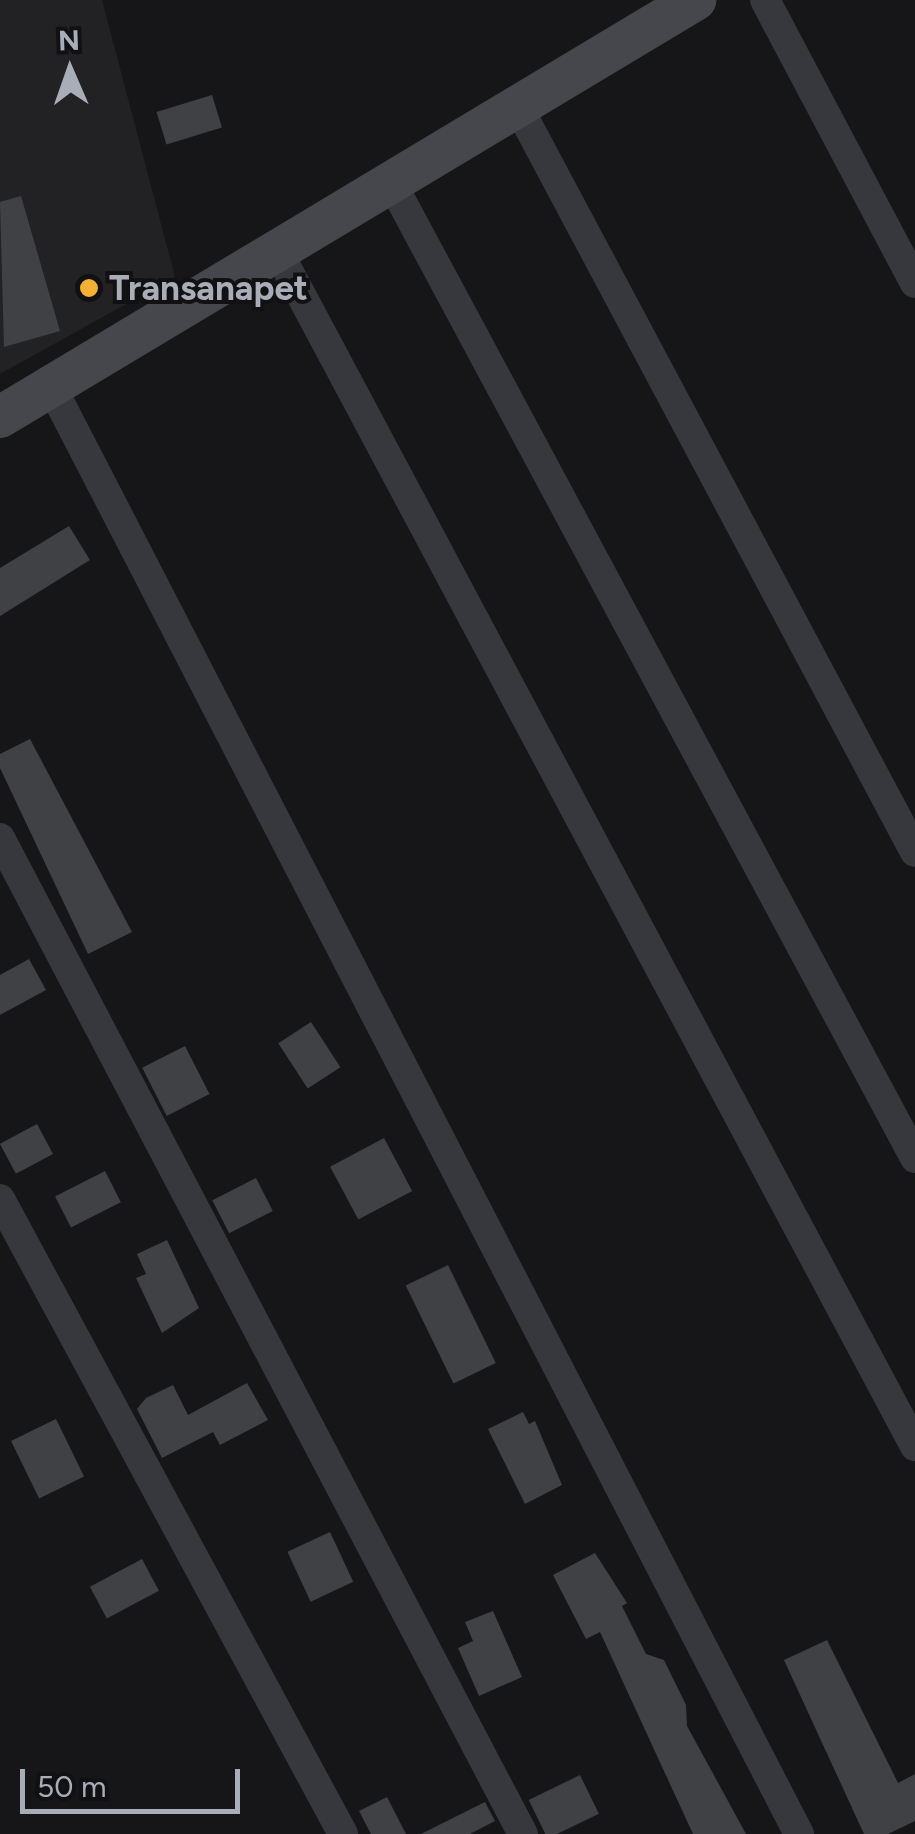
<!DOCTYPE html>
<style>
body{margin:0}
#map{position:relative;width:915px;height:1834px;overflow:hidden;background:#161618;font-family:Figtree,sans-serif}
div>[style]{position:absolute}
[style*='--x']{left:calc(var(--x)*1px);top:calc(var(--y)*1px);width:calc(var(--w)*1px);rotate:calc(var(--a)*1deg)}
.built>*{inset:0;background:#222225}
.building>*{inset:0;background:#404145;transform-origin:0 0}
.street>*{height:30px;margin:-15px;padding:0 15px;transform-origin:15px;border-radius:15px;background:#37383d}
.secondary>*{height:42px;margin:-21px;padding:0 21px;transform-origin:21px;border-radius:21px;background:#45474d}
.dots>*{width:28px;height:28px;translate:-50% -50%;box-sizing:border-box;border:5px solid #111113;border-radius:50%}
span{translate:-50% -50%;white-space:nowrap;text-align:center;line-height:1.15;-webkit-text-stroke:8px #111113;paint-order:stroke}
.poi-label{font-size:35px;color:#a8adb8;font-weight:700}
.left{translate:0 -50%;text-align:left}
.north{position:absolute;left:20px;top:20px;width:100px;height:100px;-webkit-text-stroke:8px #111113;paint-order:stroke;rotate:358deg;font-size:28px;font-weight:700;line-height:40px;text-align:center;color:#a8adb8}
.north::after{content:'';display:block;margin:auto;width:35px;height:45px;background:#a8adb8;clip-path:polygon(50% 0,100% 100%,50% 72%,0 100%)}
.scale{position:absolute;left:20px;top:1769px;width:220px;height:45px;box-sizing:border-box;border:5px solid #a8adb8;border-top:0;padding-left:12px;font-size:30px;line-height:35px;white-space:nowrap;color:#a8adb8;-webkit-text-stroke:8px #111113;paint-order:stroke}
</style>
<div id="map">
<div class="built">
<div style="clip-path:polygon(0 0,102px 0,175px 277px,0 374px)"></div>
</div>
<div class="building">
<div style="left:212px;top:95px;width:34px;height:58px;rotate:73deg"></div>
<div style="clip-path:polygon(21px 196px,60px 331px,4px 347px,0 202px)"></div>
<div style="clip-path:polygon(69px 526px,90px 560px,0 616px,0 568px)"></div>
<div style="clip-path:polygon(30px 739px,132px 932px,88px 954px,0 768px,0 754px)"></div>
<div style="clip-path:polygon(29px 959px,46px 990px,0 1015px,0 975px)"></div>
<div style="left:311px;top:1022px;width:54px;height:39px;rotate:57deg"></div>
<div style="left:185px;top:1046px;width:54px;height:48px;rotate:63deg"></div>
<div style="left:37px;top:1124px;width:34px;height:42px;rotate:62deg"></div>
<div style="left:384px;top:1138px;width:60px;height:61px;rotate:62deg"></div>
<div style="left:105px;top:1171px;width:35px;height:56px;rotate:63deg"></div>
<div style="left:256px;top:1178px;width:37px;height:49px;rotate:63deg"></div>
<div style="clip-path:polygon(167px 1240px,199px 1308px,162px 1333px,136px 1278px,146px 1274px,137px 1254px)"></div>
<div style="left:448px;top:1265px;width:109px;height:47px;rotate:64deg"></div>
<div style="clip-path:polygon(247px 1383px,268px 1420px,220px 1445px,213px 1432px,162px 1458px,137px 1409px,146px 1398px,173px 1385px,188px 1415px)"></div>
<div style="clip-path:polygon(523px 1412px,529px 1424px,535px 1421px,562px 1485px,525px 1504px,488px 1429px)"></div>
<div style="left:56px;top:1419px;width:64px;height:50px;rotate:64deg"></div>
<div style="left:330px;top:1532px;width:55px;height:47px;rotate:65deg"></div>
<div style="clip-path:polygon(595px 1553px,627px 1603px,622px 1606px,646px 1654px,664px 1660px,686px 1705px,687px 1726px,746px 1834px,693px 1834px,600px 1632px,586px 1639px,553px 1575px)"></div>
<div style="left:142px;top:1559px;width:36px;height:59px;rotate:62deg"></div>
<div style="clip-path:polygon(493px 1611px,522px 1677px,479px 1696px,458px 1648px,473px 1641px,465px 1622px)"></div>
<div style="clip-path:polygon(827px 1640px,898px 1783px,915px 1774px,915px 1821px,888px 1834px,864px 1834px,784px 1660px)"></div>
<div style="left:580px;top:1775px;width:43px;height:57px;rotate:64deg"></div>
<div style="clip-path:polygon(387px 1797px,406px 1834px,371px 1834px,359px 1811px)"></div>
<div style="clip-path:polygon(485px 1802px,495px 1821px,470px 1834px,421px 1834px)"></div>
</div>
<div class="street">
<div style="--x:765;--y:0;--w:320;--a:62.1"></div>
<div style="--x:517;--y:105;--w:846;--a:61.95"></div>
<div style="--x:390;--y:180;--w:1110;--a:61.77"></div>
<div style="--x:276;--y:248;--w:1358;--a:61.93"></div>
<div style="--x:51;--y:386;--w:1630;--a:62.68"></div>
<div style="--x:0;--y:838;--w:1125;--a:62.3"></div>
<div style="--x:0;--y:1199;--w:722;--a:61.62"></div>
</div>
<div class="secondary">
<div style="--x:0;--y:417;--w:811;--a:-30.96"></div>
</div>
<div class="dots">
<div style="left:89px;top:288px;background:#f2b134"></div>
</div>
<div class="poi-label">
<span class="left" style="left:109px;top:288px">Transanapet</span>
</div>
<div class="north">N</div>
<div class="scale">50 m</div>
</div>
